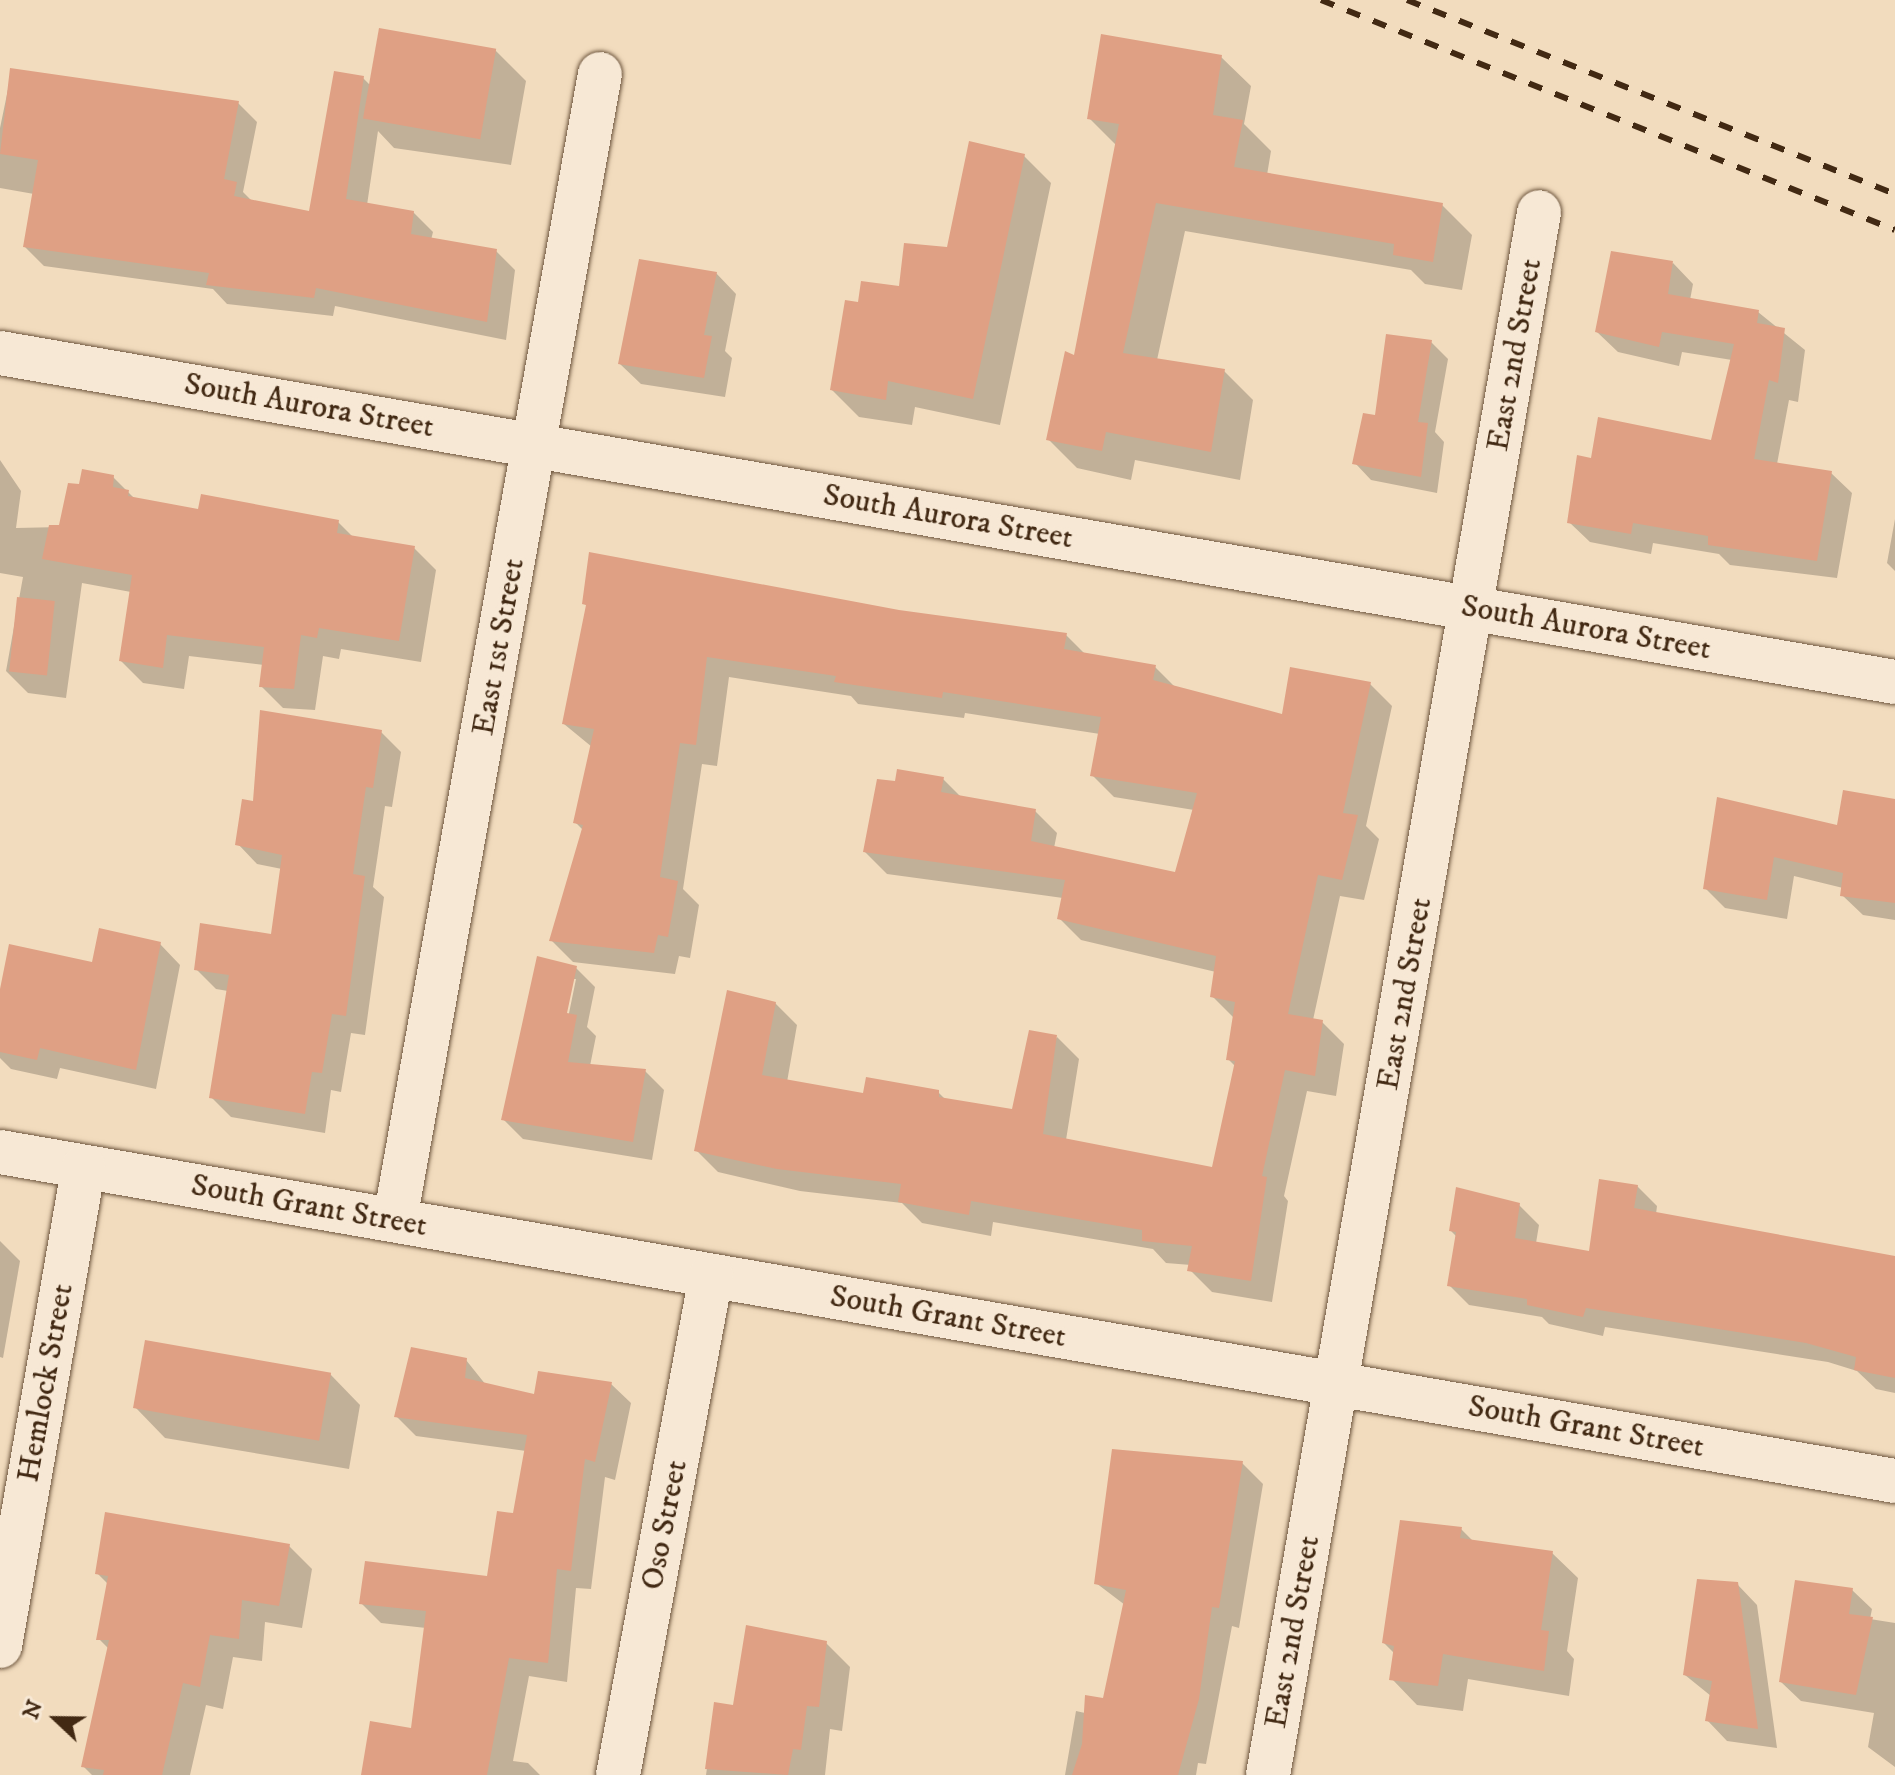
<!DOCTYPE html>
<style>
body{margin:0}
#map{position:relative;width:1895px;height:1775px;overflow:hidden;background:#f2dcbe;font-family:"IM FELL DW Pica",serif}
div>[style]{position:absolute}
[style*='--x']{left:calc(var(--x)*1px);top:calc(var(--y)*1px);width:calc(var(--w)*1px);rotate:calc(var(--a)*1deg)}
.shadow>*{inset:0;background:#0003}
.building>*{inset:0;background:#dfa084;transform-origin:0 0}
.roads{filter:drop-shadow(0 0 2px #6e563e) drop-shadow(0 0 2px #6e563e)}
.minor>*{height:44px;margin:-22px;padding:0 22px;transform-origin:22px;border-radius:22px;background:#f7e8d5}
.rail>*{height:6px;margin-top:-3px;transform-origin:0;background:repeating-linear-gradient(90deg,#422913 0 14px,transparent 0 28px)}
span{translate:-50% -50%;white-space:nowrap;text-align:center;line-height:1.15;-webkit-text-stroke:8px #f7e8d5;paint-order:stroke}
.street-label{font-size:32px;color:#422913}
.north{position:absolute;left:16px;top:1679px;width:80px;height:80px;-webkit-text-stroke:6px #f7e8d5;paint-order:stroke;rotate:292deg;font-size:22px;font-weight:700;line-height:32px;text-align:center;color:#422913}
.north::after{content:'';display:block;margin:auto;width:28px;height:36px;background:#422913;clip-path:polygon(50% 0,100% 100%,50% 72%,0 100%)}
</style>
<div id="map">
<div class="shadow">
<div style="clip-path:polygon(495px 50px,526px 81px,511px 165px,394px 148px,378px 131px,367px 205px,413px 212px,433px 232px,431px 240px,496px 251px,515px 270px,506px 340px,335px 306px,333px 316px,227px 304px,213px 289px,44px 266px,25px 247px,34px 194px,0 188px,0 128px,12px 70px,238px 103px,257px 122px,243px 192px,253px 202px,311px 213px,363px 78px,370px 85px)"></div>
<div style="clip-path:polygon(1221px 57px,1251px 86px,1244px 124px,1271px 151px,1267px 175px,1442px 205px,1472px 235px,1462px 290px,1425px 284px,1411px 270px,1185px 231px,1157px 360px,1224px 371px,1253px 400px,1240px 480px,1135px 460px,1131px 480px,1077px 468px,1048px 439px,1075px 357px,1117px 146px,1089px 118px)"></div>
<div style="clip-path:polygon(1024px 156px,1051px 183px,1000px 425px,915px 407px,912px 425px,859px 417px,832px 390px,860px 305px,901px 288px,948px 249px)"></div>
<div style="clip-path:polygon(1673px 263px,1693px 284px,1690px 300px,1758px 312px,1805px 350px,1798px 402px,1789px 400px,1777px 464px,1831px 473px,1852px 493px,1837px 578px,1730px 565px,1719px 554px,1653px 543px,1651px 554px,1590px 542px,1569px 522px,1593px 460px,1713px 443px,1732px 360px,1682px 352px,1679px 366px,1618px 352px,1597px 332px)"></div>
<div style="clip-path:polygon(716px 273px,736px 294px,725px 351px,732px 358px,725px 397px,641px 384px,620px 364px)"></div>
<div style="clip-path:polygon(1431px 342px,1448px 359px,1435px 432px,1444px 442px,1437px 493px,1371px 480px,1355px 463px)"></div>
<div style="clip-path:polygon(0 460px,21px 491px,16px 528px,61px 527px,80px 486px,113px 477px,136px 500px,200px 511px,338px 522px,354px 538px,414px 548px,436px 570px,421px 662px,341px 649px,339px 659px,323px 656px,315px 710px,283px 708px,261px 686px,264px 665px,189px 656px,184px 689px,143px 683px,121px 661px,131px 592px,82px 583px,66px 698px,28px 693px,6px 671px,23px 577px,0 573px)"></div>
<div style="clip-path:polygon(1895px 519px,1895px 571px,1887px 563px)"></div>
<div style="clip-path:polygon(584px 603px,898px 612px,1066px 635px,1086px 655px,1155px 667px,1176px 688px,1283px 717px,1370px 684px,1392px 706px,1366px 826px,1379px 839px,1364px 900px,1340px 896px,1313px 1020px,1322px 1022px,1344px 1044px,1336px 1096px,1307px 1091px,1284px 1196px,1288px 1201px,1272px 1302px,1212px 1292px,1190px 1270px,1191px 1265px,1166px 1263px,1153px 1249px,993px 1222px,991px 1236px,922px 1223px,902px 1203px,800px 1191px,718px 1172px,696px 1150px,775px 1003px,797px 1025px,787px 1082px,865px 1095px,938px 1092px,947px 1101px,1014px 1111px,1057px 1037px,1079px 1059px,1066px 1140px,1214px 1170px,1236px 1067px,1228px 1059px,1234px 1018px,1212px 996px,1216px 972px,1081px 940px,1059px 918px,1063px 898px,887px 874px,865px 852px,897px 783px,943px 779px,962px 798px,1035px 811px,1057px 833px,1054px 848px,1176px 875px,1194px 810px,1114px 797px,1092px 775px,1100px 734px,965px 713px,964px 718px,858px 704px,851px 696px,729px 677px,717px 766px,702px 764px,683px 889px,699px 905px,690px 958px,679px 956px,675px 974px,573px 962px,552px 941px,584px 831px,576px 823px,592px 747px,564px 724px,588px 607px)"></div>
<div style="clip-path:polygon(381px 732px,401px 752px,392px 807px,385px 806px,373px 887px,384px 897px,365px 1035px,351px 1033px,341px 1092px,331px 1090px,325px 1133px,231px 1117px,211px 1097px,228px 991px,216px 989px,196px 969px,273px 937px,282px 869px,257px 864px,238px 844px,255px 803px)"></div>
<div style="clip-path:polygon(1895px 801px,1895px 920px,1863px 915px,1842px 895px,1843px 888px,1794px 876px,1787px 919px,1725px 908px,1705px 888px)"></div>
<div style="clip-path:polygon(160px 944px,180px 965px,156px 1089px,60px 1068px,57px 1079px,11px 1069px,0 1058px,0 1000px)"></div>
<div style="clip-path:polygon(evenodd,576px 968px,595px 987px,587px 1027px,596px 1036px,590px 1066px,645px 1071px,664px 1090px,652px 1160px,523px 1139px,503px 1119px,576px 968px,572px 979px,576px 979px,567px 1023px,563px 1022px,572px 979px)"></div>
<div style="clip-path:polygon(1637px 1186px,1657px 1206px,1656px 1214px,1895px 1259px,1895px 1393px,1876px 1389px,1857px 1371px,1828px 1362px,1605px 1327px,1603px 1336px,1549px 1324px,1542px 1317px,1469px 1305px,1449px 1285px,1457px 1237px,1451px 1231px,1519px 1205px,1539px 1225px,1536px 1243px,1591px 1253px)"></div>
<div style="clip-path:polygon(0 1241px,20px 1261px,3px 1358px,0 1357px)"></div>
<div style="clip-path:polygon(466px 1360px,486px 1385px,536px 1396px,611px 1384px,631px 1403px,615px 1480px,605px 1477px,591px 1589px,576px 1588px,567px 1682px,529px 1676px,513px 1761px,528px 1763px,540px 1775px,363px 1775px,413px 1730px,426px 1628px,381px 1623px,361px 1603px,488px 1578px,514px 1516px,526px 1451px,416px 1436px,396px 1416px)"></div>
<div style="clip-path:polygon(330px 1374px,360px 1405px,349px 1469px,165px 1438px,135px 1407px)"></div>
<div style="clip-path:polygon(1242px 1463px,1263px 1484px,1239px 1628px,1232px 1626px,1206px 1764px,1198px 1763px,1196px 1775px,1065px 1775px,1076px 1711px,1085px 1713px,1105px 1701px,1125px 1605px,1096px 1583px)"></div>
<div style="clip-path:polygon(1461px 1529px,1474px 1542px,1552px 1553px,1578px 1578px,1567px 1651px,1574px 1659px,1569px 1696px,1468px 1679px,1463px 1711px,1417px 1705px,1392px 1679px,1395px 1654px,1384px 1643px)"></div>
<div style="clip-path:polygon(289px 1546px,312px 1569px,302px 1628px,265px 1622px,262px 1661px,233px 1657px,223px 1709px,206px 1705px,190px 1775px,92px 1775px,83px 1766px,109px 1649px,99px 1639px,109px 1585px,97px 1573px)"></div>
<div style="clip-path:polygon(1737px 1584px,1757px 1605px,1777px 1748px,1727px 1741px,1707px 1720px,1711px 1696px,1685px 1675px)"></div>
<div style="clip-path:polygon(1852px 1590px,1872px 1609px,1870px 1619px,1895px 1623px,1895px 1767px,1868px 1747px,1874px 1713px,1801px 1701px,1781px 1682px)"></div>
<div style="clip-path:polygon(826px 1643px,850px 1667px,842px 1731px,830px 1729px,825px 1775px,706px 1775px,716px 1704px,735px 1707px)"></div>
</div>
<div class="building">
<div style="left:379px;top:28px;width:119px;height:92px;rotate:10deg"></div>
<div style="clip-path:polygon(1101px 34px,1222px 55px,1213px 115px,1243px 120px,1234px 167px,1443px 203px,1433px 262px,1393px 255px,1394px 244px,1156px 203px,1123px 353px,1225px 369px,1211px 452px,1106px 432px,1102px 451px,1046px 440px,1065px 351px,1074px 355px,1119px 124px,1087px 119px)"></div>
<div style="clip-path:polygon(10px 68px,239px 101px,224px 179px,237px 182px,234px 196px,309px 211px,334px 71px,364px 76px,346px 199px,414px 211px,411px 234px,497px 249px,487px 322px,316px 288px,314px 298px,206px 285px,209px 273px,23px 247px,38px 160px,0 154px)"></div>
<div style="clip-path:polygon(969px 141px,1025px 154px,973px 399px,888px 381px,886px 400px,830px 390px,845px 300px,858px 302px,861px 281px,899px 286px,904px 243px,947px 247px)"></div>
<div style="clip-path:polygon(1611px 251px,1673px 261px,1668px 294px,1759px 310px,1757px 323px,1785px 328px,1778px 383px,1769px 380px,1754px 459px,1832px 471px,1817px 561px,1708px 545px,1708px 536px,1633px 523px,1631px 534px,1567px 523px,1577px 455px,1591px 458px,1598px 417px,1711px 440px,1734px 344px,1662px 332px,1659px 347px,1595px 332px)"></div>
<div style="clip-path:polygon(639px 259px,717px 272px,704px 335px,712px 336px,704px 378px,618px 364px)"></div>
<div style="clip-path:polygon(1386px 334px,1432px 340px,1418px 422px,1428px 423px,1421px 477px,1352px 464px,1363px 413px,1375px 415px)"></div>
<div style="clip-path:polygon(82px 469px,114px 475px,113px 487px,129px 490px,128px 496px,198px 509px,201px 494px,339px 520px,337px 533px,415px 546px,399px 641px,319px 628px,317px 638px,301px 635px,294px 689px,259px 687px,264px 647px,167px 635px,163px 668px,119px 661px,132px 575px,42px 559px,49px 525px,59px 525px,68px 483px,79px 484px)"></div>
<div style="clip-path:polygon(589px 552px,899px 610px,1067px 633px,1064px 649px,1156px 665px,1153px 680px,1282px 714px,1290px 667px,1371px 682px,1343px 813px,1358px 815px,1342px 880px,1318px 875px,1288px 1014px,1323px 1020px,1315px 1076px,1285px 1070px,1262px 1176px,1267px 1177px,1251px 1281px,1187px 1271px,1192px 1246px,1142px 1241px,1142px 1230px,971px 1201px,969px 1215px,898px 1202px,901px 1184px,777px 1169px,694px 1151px,727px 990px,776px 1002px,762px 1075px,863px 1093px,866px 1077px,939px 1090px,939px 1097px,1012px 1109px,1029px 1030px,1057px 1035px,1043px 1134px,1212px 1167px,1235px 1061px,1226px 1060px,1235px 1002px,1210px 997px,1216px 956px,1057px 919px,1065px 880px,863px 852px,877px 779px,895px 781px,897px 769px,944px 777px,941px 792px,1036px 809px,1031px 841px,1175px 872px,1197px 793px,1090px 776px,1101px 717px,943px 692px,942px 698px,834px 682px,836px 676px,707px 657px,696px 745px,680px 743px,660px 877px,678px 881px,668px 937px,658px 935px,654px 953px,549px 941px,583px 825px,573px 823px,594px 729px,562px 724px,586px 605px,582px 604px)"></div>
<div style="left:17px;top:597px;width:38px;height:75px;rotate:6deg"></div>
<div style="clip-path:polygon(260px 710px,382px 730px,373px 788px,366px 787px,353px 874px,365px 876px,346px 1016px,332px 1014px,322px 1073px,312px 1072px,305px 1114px,209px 1098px,229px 975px,194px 970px,200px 923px,271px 934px,282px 855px,235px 845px,242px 799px,253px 801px)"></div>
<div style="clip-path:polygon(1843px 790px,1895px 799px,1895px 903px,1840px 896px,1843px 873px,1774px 857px,1767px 900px,1703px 889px,1717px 797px,1837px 825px)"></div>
<div style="clip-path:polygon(99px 928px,161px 942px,136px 1070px,40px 1048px,37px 1060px,0 1052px,0 989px,9px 944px,92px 962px)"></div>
<div style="clip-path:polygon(537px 956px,577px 966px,567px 1013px,577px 1015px,568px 1062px,646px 1069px,633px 1142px,501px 1120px)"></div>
<div style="clip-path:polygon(1599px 1179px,1638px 1185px,1634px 1208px,1895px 1256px,1895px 1378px,1854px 1370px,1856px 1357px,1806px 1343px,1586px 1308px,1583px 1317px,1527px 1305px,1527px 1299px,1447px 1286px,1456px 1232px,1449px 1231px,1456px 1187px,1520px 1203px,1515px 1238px,1589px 1251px)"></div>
<div style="left:145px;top:1340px;width:189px;height:69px;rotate:10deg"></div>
<div style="clip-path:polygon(411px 1347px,467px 1358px,465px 1378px,534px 1394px,538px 1371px,612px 1382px,595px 1462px,585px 1459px,571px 1571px,557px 1569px,548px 1663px,509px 1658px,487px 1775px,361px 1775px,370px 1721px,411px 1728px,426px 1611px,359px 1604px,365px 1561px,487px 1576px,497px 1511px,513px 1513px,527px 1435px,394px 1417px)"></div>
<div style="clip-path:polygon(1112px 1449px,1243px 1461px,1219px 1608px,1212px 1607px,1199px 1699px,1178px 1775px,1072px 1775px,1082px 1744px,1085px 1695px,1103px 1698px,1126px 1590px,1094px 1584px)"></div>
<div style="clip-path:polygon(105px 1512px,290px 1544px,279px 1606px,242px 1600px,239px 1639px,210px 1635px,200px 1687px,183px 1683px,162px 1775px,103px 1775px,104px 1770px,81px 1767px,109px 1640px,96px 1640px,108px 1576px,95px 1574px)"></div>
<div style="clip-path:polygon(1400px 1520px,1462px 1527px,1460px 1538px,1553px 1551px,1541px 1630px,1549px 1631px,1544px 1671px,1443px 1654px,1438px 1686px,1389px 1680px,1394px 1646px,1382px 1643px)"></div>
<div style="clip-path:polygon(1697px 1579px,1738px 1582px,1758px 1729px,1705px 1721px,1712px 1681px,1683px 1675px)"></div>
<div style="clip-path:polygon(1795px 1580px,1853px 1588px,1849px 1614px,1873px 1617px,1856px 1695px,1779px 1682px)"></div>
<div style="clip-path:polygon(746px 1625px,827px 1641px,819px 1707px,807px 1706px,801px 1750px,793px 1749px,788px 1775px,705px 1769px,714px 1702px,733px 1705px)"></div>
</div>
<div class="roads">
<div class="minor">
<div style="--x:0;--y:353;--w:1923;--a:9.85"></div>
<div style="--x:0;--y:1152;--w:1923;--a:9.85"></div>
<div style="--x:395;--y:1220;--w:1164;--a:-79.86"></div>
<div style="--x:0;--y:1646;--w:486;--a:-80.1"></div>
<div style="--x:618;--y:1775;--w:508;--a:-79.44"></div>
<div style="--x:1268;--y:1775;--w:1586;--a:-80.16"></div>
</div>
</div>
<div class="rail">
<div style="--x:1321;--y:0;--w:618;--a:21.84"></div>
<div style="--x:1407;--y:0;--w:525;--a:21.68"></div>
</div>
<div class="street-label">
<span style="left:1515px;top:355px;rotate:-80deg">East 2nd Street</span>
<span style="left:309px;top:406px;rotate:10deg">South Aurora Street</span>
<span style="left:948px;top:517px;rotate:10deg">South Aurora Street</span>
<span style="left:1586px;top:628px;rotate:10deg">South Aurora Street</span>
<span style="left:499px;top:647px;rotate:-80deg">East 1st Street</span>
<span style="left:1405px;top:994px;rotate:-80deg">East 2nd Street</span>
<span style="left:309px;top:1206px;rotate:10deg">South Grant Street</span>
<span style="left:948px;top:1317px;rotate:10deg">South Grant Street</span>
<span style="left:46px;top:1383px;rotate:-80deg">Hemlock Street</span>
<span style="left:1586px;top:1427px;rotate:10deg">South Grant Street</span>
<span style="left:665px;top:1525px;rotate:-79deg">Oso Street</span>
<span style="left:1293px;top:1632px;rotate:-80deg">East 2nd Street</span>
</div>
<div class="north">N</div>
</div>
